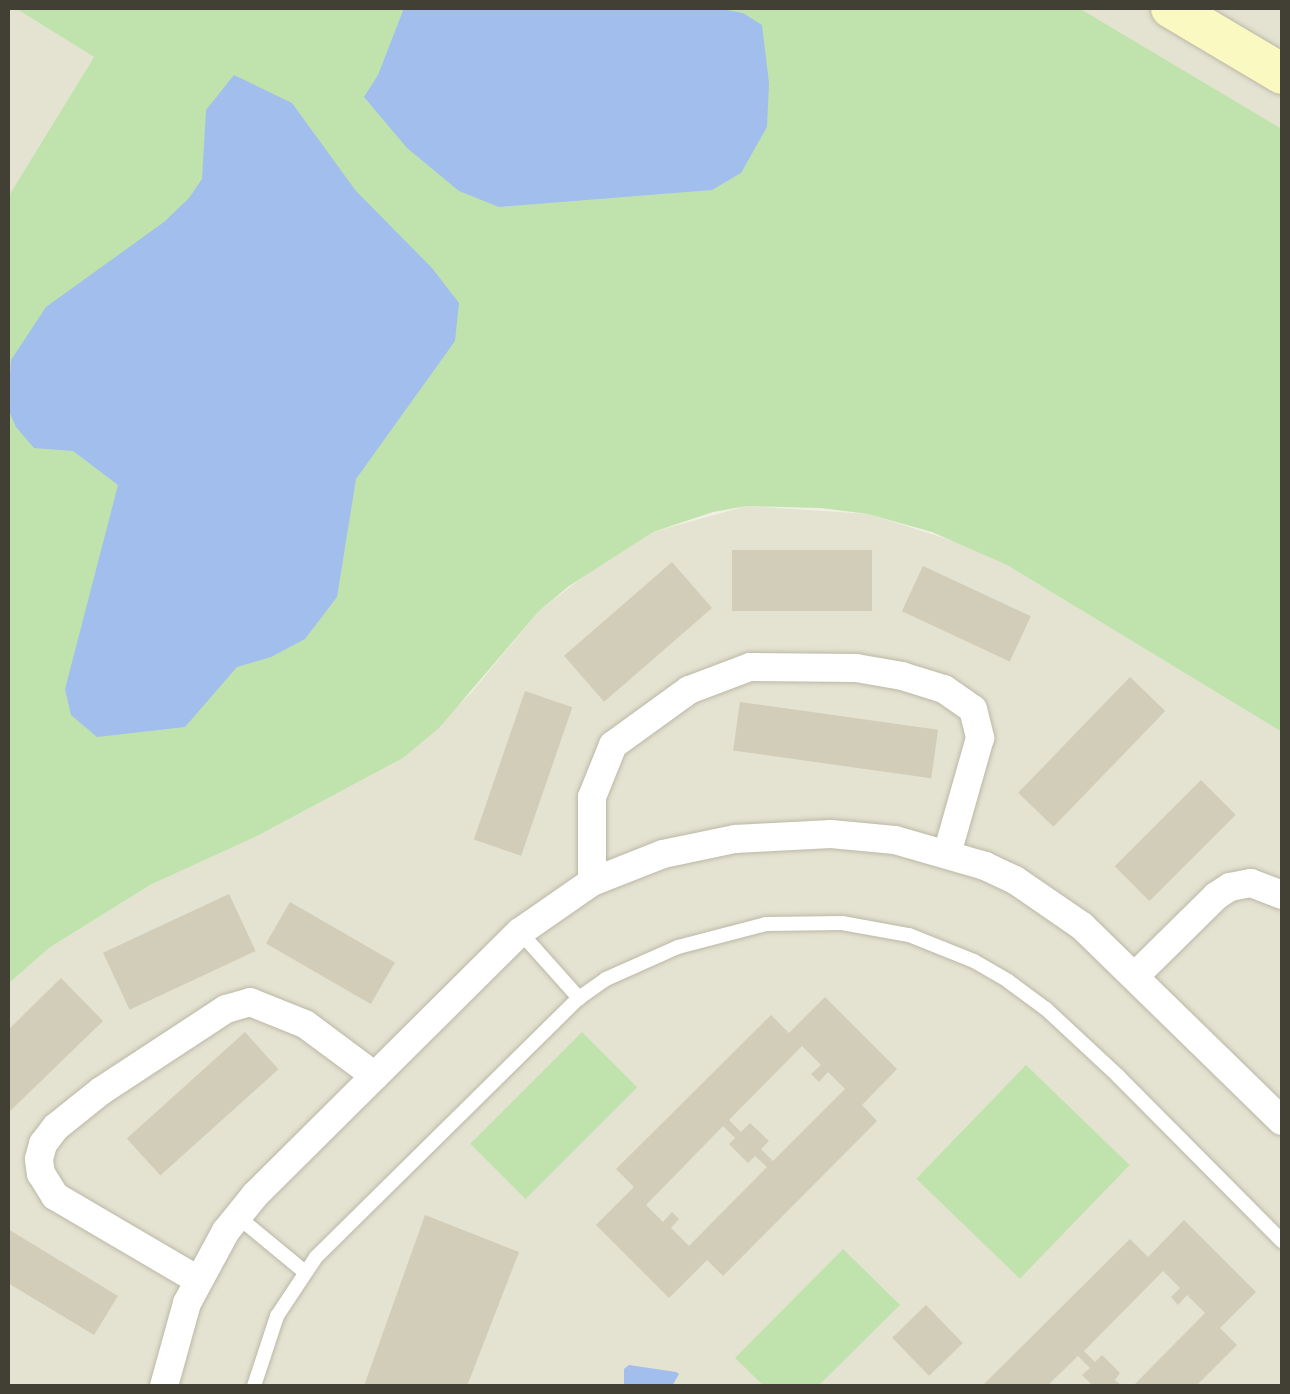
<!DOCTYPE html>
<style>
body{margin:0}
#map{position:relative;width:1290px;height:1394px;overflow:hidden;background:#f1efe3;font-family:"Titillium Web",sans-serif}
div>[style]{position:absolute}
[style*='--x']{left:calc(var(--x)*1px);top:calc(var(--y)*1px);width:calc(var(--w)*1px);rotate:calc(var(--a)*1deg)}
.residential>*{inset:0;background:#e4e2d1}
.green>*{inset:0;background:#c0e3ad;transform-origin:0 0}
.water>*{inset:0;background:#a1beec}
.building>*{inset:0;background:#d1cdb9;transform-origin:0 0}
.roads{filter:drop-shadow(0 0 2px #bbb8a6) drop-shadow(0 0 2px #bbb8a6)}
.lane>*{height:14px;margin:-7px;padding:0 7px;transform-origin:7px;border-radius:7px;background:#fff}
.street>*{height:28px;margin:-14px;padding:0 14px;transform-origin:14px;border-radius:14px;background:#fff}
.secondary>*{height:40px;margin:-20px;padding:0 20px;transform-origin:20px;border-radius:20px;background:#fbf9c2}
span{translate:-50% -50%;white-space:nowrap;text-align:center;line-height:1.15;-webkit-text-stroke:8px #fff;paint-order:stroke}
.frame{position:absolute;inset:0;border:10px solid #423f34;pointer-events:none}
</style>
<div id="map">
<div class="residential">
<div style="clip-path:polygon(8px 8px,15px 8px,94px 57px,8px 197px)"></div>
<div style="clip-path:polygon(1079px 8px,1282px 8px,1282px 129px)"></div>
<div style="clip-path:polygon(747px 506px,868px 514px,966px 545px,1007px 565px,1282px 732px,1282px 1386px,8px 1386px,8px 984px,49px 948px,150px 885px,259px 835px,403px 758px,471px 693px,539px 611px,600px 564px,653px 532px)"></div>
</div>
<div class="green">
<div style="clip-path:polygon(15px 8px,1079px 8px,1282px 129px,1282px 732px,1007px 565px,932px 532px,868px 514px,821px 508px,747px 506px,713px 512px,653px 532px,569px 586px,539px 611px,439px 728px,403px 758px,259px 835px,150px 885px,49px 948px,8px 984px,8px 197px,94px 57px)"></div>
<div style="left:582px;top:1032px;width:78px;height:158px;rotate:45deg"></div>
<div style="left:1026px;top:1065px;width:144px;height:158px;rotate:44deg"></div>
<div style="clip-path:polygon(843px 1249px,900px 1305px,818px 1386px,764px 1386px,735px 1358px)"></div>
</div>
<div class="water">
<div style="clip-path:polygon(404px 8px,716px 8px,743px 13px,762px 25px,769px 83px,767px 127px,741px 173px,712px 190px,499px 207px,459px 191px,407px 148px,364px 97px,378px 75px)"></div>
<div style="clip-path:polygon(234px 75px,292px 103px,356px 191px,432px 268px,459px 303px,455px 341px,356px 479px,337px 597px,305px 639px,271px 657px,237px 667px,185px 727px,97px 737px,71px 715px,65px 689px,118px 485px,73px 451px,34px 448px,16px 427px,8px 409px,11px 360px,46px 307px,164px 222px,189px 198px,202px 179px,206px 110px)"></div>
<div style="clip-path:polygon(629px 1365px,676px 1372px,679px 1374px,672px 1386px,624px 1386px,624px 1369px)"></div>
</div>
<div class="building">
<div style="left:872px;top:550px;width:61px;height:140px;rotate:90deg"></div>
<div style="left:672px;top:562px;width:61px;height:143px;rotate:49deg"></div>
<div style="left:923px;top:566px;width:119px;height:50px;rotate:25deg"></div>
<div style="left:1130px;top:677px;width:49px;height:161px;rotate:44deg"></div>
<div style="left:525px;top:691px;width:50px;height:157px;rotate:19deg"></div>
<div style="left:740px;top:702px;width:200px;height:49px;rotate:8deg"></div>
<div style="left:1201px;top:780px;width:49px;height:122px;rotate:45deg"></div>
<div style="left:229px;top:894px;width:63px;height:139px;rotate:65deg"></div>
<div style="left:290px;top:902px;width:121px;height:48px;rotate:30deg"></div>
<div style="clip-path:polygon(61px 978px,103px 1021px,8px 1113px,8px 1030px)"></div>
<div style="clip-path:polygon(evenodd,825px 997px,897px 1069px,862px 1105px,877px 1121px,723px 1276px,707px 1260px,669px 1298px,596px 1225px,634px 1187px,616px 1169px,771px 1015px,789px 1033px,825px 997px,802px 1046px,821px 1065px,811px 1074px,819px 1082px,828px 1072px,845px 1089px,773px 1161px,761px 1149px,769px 1141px,750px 1123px,741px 1132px,729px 1120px,802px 1046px,825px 997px,723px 1126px,735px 1138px,729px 1144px,748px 1163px,755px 1156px,767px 1167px,689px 1246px,671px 1228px,679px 1219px,672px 1212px,663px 1222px,646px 1205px,723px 1126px)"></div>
<div style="left:245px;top:1032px;width:50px;height:159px;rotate:48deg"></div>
<div style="clip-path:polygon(425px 1215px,519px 1252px,467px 1386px,364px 1386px)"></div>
<div style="clip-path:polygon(1184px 1220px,1256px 1292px,1220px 1328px,1237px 1345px,1196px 1386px,1133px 1386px,1205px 1313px,1187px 1295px,1178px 1305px,1171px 1297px,1180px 1288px,1163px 1271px,1084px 1351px,1095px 1362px,1102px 1355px,1120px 1373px,1115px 1380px,1122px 1386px,1093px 1386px,1082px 1375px,1090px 1368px,1078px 1356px,1047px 1386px,982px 1386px,1130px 1239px,1148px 1257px)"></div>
<div style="clip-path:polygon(8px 1229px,118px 1296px,94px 1335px,8px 1283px)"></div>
<div style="left:926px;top:1305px;width:53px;height:47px;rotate:46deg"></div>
</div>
<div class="roads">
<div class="lane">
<div style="--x:520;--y:932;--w:89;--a:48.2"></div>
<div style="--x:237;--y:1216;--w:88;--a:39.5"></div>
<div style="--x:254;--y:1386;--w:74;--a:-71.8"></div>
<div style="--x:277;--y:1316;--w:71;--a:-56.5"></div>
<div style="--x:316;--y:1257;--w:369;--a:-44.6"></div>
<div style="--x:579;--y:998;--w:33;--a:-35"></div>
<div style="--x:606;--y:979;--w:79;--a:-24"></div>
<div style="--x:678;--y:947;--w:91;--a:-14.6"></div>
<div style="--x:766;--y:924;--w:76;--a:-0.8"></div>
<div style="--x:842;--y:923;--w:68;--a:10.2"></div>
<div style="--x:909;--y:935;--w:70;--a:21.8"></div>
<div style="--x:974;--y:961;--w:39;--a:30"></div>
<div style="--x:1008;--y:981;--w:47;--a:36.4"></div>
<div style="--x:1046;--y:1009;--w:98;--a:42.9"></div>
<div style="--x:1118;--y:1076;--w:233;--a:45.2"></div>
</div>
<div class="street">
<div style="--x:592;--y:882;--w:85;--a:-90"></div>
<div style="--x:592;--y:797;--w:56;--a:-68"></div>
<div style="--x:613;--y:745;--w:94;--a:-35.9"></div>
<div style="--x:689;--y:690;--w:65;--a:-20.7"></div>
<div style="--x:750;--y:667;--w:106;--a:0.5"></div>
<div style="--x:856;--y:668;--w:47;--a:9.9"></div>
<div style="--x:902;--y:676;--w:44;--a:17.2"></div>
<div style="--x:944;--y:689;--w:35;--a:35"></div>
<div style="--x:973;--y:709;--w:30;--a:76"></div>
<div style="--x:980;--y:738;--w:121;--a:105.9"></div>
<div style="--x:1135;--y:976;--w:114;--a:-44.6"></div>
<div style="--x:1216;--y:896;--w:17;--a:-33"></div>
<div style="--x:1230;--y:887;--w:21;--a:-11"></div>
<div style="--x:1251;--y:883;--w:33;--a:21"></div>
<div style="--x:198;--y:1280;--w:166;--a:-149.6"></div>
<div style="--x:55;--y:1196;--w:26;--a:-122"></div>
<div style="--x:41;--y:1174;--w:15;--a:-98"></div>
<div style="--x:39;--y:1159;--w:16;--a:-75"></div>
<div style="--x:43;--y:1144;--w:21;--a:-53"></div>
<div style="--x:56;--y:1127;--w:58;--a:-38.7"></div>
<div style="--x:101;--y:1091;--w:149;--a:-33.3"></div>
<div style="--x:226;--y:1009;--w:25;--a:-16"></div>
<div style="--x:250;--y:1002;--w:59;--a:21.8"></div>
<div style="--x:305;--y:1024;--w:87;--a:36.6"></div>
<div style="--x:164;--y:1386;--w:86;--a:-74.5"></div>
<div style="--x:187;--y:1303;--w:82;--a:-61.6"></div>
<div style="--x:226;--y:1231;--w:46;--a:-51.1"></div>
<div style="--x:255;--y:1195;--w:373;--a:-44.8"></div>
<div style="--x:520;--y:932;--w:88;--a:-34.8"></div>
<div style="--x:592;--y:882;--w:76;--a:-21.5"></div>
<div style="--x:663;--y:854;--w:74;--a:-11.8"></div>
<div style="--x:735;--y:839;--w:96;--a:-3"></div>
<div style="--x:831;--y:834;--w:64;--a:5.4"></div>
<div style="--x:895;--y:840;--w:94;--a:16.1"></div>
<div style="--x:985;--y:866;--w:33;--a:25"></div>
<div style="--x:1015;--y:880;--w:81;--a:34.5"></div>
<div style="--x:1082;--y:926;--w:279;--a:44.3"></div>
</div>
<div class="secondary">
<div style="--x:1171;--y:8;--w:129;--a:30.7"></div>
</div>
</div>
<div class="frame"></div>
</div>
